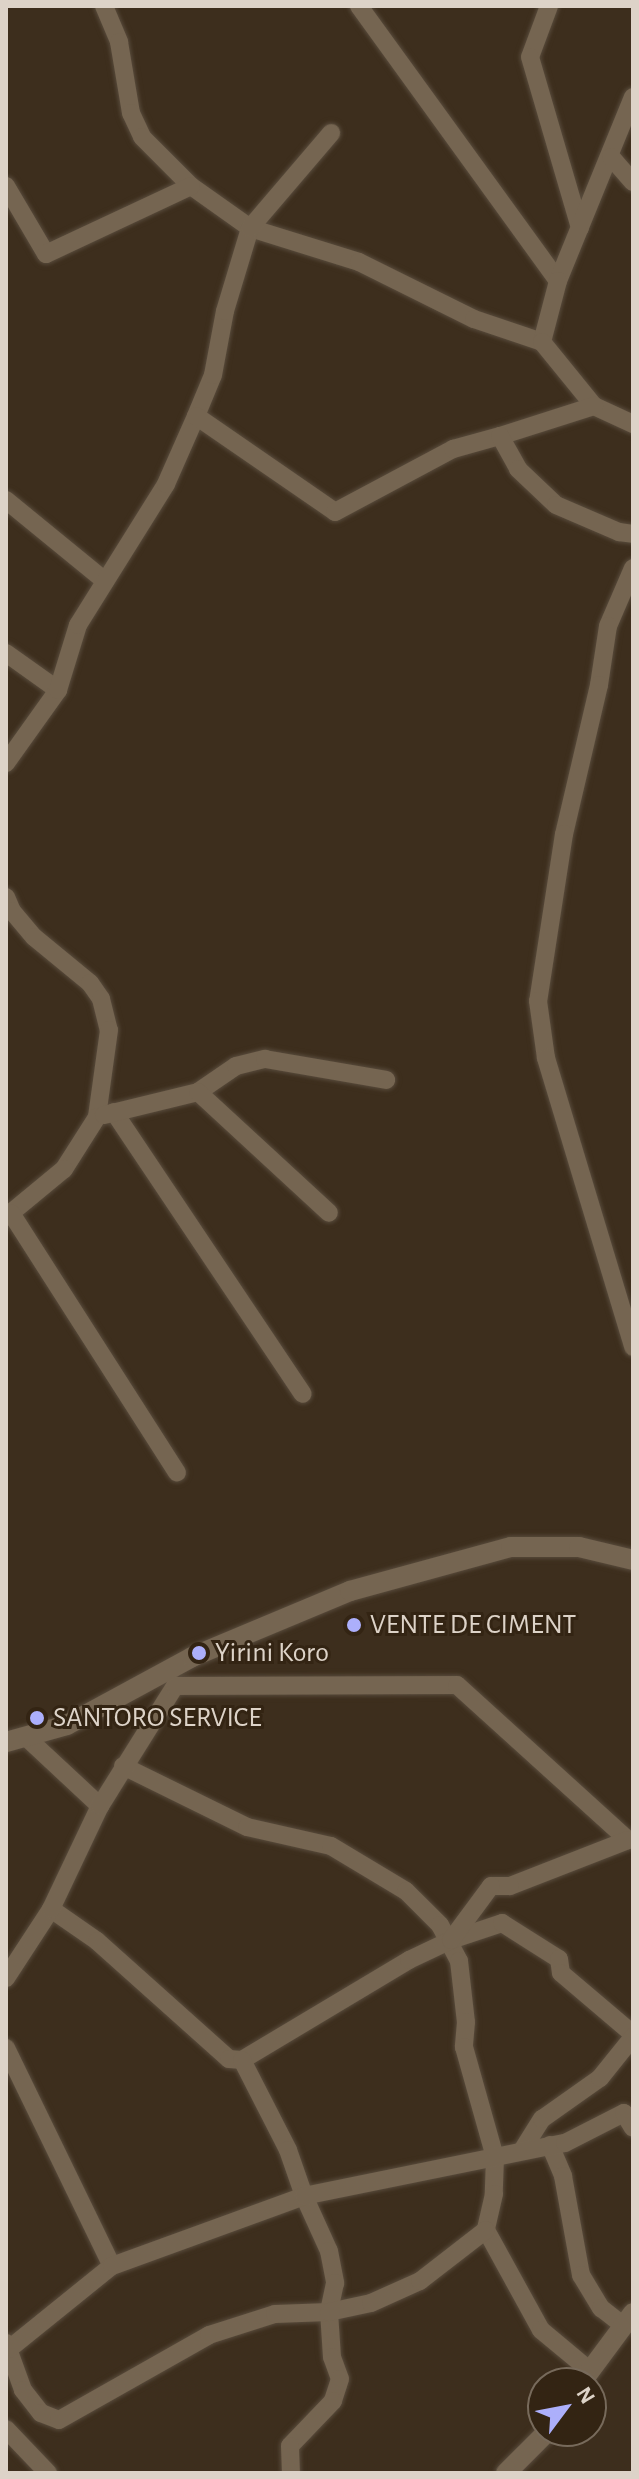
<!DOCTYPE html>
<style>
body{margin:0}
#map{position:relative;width:639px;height:2479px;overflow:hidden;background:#3d2e1d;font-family:"Alegreya Sans",sans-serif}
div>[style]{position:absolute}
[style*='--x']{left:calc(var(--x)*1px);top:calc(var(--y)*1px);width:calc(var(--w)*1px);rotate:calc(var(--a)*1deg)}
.roads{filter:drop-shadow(0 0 2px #584b3c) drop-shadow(0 0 2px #584b3c)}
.minor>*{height:18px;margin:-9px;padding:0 9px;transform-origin:9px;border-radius:9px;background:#756551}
.tertiary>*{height:20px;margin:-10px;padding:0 10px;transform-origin:10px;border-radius:10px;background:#756551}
.dots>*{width:22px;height:22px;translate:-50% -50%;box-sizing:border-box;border:4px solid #332413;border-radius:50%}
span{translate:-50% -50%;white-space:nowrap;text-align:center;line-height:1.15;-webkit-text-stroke:6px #332413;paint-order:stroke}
.poi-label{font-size:28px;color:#ddd3c8}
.left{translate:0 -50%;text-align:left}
.frame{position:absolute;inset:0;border:8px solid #ddd3c8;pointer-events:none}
.north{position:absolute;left:527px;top:2367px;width:80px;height:80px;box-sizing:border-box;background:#332413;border:2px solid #776a5b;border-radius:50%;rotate:58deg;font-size:22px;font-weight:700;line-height:32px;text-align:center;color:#ddd3c8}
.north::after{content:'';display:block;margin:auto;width:28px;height:36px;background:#acaffb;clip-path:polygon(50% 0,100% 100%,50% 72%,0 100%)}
</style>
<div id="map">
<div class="roads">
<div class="minor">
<div style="--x:104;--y:6;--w:39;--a:67"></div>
<div style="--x:119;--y:42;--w:72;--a:80.4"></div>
<div style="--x:131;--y:113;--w:26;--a:65"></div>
<div style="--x:142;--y:137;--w:69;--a:45"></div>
<div style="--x:191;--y:186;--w:72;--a:35.4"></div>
<div style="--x:250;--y:228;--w:114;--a:17.3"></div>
<div style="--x:359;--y:262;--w:128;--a:26.4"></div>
<div style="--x:474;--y:319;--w:72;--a:18.7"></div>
<div style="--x:359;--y:6;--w:339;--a:54.1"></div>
<div style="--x:549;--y:6;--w:54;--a:110.4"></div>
<div style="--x:530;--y:57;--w:178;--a:73.7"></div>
<div style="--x:633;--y:97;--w:199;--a:112.2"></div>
<div style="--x:558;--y:281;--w:63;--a:104.7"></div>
<div style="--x:542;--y:342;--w:82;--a:50.9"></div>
<div style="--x:594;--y:406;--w:43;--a:24.8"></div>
<div style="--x:611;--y:157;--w:33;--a:49"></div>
<div style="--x:6;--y:186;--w:79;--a:59.5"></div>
<div style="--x:46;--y:254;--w:160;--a:-25.1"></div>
<div style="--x:196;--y:416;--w:44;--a:-67.5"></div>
<div style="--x:213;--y:375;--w:65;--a:-79.4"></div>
<div style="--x:225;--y:311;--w:87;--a:-73.2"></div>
<div style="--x:250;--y:228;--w:125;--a:-49.5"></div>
<div style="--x:500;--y:436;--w:99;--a:-17.7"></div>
<div style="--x:6;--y:500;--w:128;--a:39.3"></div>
<div style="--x:633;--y:568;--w:63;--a:113.3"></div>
<div style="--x:608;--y:626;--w:60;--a:98.7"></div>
<div style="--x:599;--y:685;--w:153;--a:103.2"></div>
<div style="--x:564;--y:834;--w:169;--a:98.8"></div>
<div style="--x:538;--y:1001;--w:58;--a:82"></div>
<div style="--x:546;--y:1058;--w:302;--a:73.2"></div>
<div style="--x:6;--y:653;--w:64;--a:35.4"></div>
<div style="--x:6;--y:763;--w:90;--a:-54.5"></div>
<div style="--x:58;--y:690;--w:68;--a:-72.9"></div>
<div style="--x:78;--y:625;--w:166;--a:-58"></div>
<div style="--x:166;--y:484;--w:74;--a:-66.2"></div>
<div style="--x:196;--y:416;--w:169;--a:34.6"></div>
<div style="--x:335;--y:512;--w:134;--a:-28.1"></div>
<div style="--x:453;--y:449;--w:49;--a:-15.5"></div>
<div style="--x:500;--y:436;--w:38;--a:61"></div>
<div style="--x:518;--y:469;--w:52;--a:43.5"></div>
<div style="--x:556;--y:505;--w:69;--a:23.2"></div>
<div style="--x:619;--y:532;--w:14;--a:8"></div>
<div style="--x:6;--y:897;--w:15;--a:67"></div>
<div style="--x:12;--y:911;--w:34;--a:50"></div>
<div style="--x:34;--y:937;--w:72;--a:39.4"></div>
<div style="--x:90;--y:983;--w:19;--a:55"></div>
<div style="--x:101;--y:999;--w:32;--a:76"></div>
<div style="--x:109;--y:1030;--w:88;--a:97.9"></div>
<div style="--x:97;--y:1117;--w:62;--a:122.4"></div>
<div style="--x:64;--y:1169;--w:75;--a:140.4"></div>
<div style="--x:198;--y:1092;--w:46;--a:-34.4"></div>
<div style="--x:236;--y:1066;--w:30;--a:-14"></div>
<div style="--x:265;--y:1059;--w:123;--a:9.8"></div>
<div style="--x:114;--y:1112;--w:339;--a:56.2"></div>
<div style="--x:104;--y:1115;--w:97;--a:-13.7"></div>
<div style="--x:198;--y:1092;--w:178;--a:42.7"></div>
<div style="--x:11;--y:1213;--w:308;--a:57.4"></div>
<div style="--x:27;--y:1738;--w:100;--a:43"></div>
<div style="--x:123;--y:1766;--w:138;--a:26.2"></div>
<div style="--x:247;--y:1827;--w:86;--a:12.7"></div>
<div style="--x:331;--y:1846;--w:87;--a:31"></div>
<div style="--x:406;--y:1891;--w:48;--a:45"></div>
<div style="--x:440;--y:1925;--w:41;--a:62.2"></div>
<div style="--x:459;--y:1961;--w:61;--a:83.5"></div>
<div style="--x:466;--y:2022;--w:25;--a:95"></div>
<div style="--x:464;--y:2047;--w:114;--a:74.3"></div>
<div style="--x:495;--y:2157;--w:37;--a:92"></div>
<div style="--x:494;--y:2194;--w:37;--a:103"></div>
<div style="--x:486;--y:2230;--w:114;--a:61.2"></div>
<div style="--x:541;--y:2330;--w:62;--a:39.8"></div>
<div style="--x:51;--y:1909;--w:56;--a:34.8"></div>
<div style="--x:97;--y:1941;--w:177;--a:41.8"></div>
<div style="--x:229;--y:2059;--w:13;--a:4"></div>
<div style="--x:242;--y:2060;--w:195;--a:-30.9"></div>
<div style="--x:409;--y:1960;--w:47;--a:-25.5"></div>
<div style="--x:451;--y:1940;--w:54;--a:-18.4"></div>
<div style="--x:502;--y:1923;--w:67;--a:32.3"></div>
<div style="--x:559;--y:1959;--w:14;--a:82"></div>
<div style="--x:561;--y:1973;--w:94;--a:40.3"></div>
<div style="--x:6;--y:1978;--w:82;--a:-56.9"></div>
<div style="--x:51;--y:1909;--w:114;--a:-64.6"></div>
<div style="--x:100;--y:1806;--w:142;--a:-58"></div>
<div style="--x:175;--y:1686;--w:282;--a:-0.2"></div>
<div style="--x:457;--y:1685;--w:231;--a:42.2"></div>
<div style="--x:628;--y:1840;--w:127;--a:158.7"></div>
<div style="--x:510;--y:1886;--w:19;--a:180"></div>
<div style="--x:491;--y:1886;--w:67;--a:126.5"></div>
<div style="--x:6;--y:2048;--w:242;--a:64.1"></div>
<div style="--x:242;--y:2060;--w:101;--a:62.9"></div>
<div style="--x:288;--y:2150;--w:49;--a:70.8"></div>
<div style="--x:304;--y:2196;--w:60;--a:65.6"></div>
<div style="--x:329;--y:2251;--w:33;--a:79"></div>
<div style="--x:335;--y:2283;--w:30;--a:102"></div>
<div style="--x:329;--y:2312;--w:45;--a:86.2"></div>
<div style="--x:332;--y:2357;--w:23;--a:70"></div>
<div style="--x:340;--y:2379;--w:23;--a:108"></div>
<div style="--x:333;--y:2401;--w:62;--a:133.7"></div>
<div style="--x:290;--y:2446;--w:27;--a:88"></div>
<div style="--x:550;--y:2145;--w:34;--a:67"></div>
<div style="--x:563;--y:2176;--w:101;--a:79.7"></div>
<div style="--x:581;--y:2275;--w:39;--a:59"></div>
<div style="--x:601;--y:2308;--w:28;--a:38"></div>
<div style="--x:523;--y:2149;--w:36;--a:-58"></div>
<div style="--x:542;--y:2119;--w:71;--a:-35.3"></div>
<div style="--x:600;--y:2078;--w:53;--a:-51.2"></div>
<div style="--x:6;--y:2343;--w:50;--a:70.1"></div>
<div style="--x:23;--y:2390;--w:29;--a:52"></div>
<div style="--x:41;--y:2413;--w:19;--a:21"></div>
<div style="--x:59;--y:2420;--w:172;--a:-29.5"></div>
<div style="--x:209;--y:2335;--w:69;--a:-17.7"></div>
<div style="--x:275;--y:2314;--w:54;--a:-2.1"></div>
<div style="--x:329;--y:2312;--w:43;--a:-12.1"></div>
<div style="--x:371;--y:2303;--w:54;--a:-24.2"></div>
<div style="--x:420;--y:2281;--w:83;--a:-37.7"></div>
<div style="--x:9;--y:2349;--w:132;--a:-38.9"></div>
<div style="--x:112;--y:2266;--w:204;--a:-20"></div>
<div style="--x:304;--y:2196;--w:266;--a:-11.5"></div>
<div style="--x:565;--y:2143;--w:66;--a:-27"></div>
<div style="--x:624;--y:2113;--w:17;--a:59"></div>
<div style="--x:6;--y:2429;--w:61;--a:46.3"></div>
</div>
<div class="tertiary">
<div style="--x:6;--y:1742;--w:63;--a:-15.6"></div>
<div style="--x:67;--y:1725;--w:142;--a:-28.5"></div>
<div style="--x:192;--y:1657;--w:171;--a:-22.7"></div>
<div style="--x:350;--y:1591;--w:167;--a:-15.3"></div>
<div style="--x:511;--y:1547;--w:68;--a:0"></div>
<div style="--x:579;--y:1547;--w:56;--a:13.5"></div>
<div style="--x:581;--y:2383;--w:87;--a:-53.4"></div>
<div style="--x:506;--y:2473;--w:59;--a:-45"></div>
</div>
</div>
<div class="dots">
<div style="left:354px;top:1625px;background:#acaffb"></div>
<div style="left:199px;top:1653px;background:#acaffb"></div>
<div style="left:37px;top:1718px;background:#acaffb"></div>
</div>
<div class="poi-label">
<span class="left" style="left:370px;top:1625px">VENTE DE CIMENT</span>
<span class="left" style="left:215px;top:1653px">Yirini Koro</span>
<span class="left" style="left:53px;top:1718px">SANTORO SERVICE</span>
</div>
<div class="frame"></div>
<div class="north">N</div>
</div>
